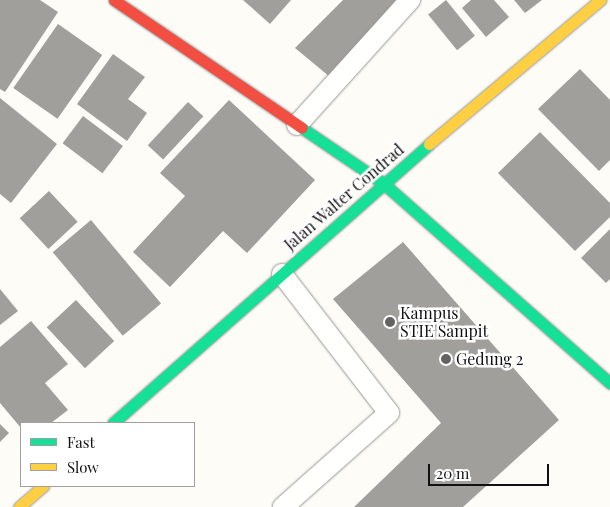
<!DOCTYPE html>
<style>
body{margin:0}
#map{position:relative;width:610px;height:507px;overflow:hidden;background:#fdfcf7;font-family:"Playfair Display",serif}
div>[style]{position:absolute}
[style*='--x']{left:calc(var(--x)*1px);top:calc(var(--y)*1px);width:calc(var(--w)*1px);rotate:calc(var(--a)*1deg)}
.building>*{inset:0;background:#a19f9c;transform-origin:0 0}
.roads{filter:drop-shadow(0 0 1px #979795) drop-shadow(0 0 1px #979795)}
.lane>*{height:20px;margin:-10px;padding:0 10px;transform-origin:10px;border-radius:10px;background:#fffffe}
.fast>*{height:11px;margin:-5.5px;padding:0 5.5px;transform-origin:5.5px;border-radius:5.5px;background:#16e098}
.slow>*{height:11px;margin:-5.5px;padding:0 5.5px;transform-origin:5.5px;border-radius:5.5px;background:#ffcf43}
.jam>*{height:11px;margin:-5.5px;padding:0 5.5px;transform-origin:5.5px;border-radius:5.5px;background:#f24e42}
.dots>*{width:14px;height:14px;translate:-50% -50%;box-sizing:border-box;border:2px solid #fff;border-radius:50%}
span{translate:-50% -50%;white-space:nowrap;text-align:center;line-height:1.15;-webkit-text-stroke:5px #fff;paint-order:stroke}
.street-label{font-size:16px;color:#111}
.poi-label{font-size:16px;color:#111}
.left{translate:0 -50%;text-align:left}
.legend{position:absolute;left:20px;top:422px;width:175px;height:65px;box-sizing:border-box;background:#fff;border:1px solid #a0a0a0;margin:0;padding:6px 9px;list-style:none;font-size:15px;color:#111}
.legend li{display:flex;align-items:center;gap:10px;height:25px}
.legend b{width:25px;border:1px solid #a0a0a0}
.scale{position:absolute;left:428px;top:464px;width:121px;height:22px;box-sizing:border-box;border:2px solid #111;border-top:0;padding-left:6px;font-size:15px;line-height:18px;white-space:nowrap;color:#111;-webkit-text-stroke:4px #fff;paint-order:stroke}
</style>
<div id="map">
<div class="building">
<div style="clip-path:polygon(0 0,40px 0,58px 12px,5px 92px,0 89px)"></div>
<div style="clip-path:polygon(243px 0,291px 0,270px 24px)"></div>
<div style="clip-path:polygon(343px 0,396px 0,330px 77px,295px 48px)"></div>
<div style="left:446px;top:0;width:46px;height:23px;rotate:51deg"></div>
<div style="clip-path:polygon(471px 0,494px 0,509px 17px,486px 37px,462px 8px)"></div>
<div style="clip-path:polygon(514px 0,542px 0,525px 13px)"></div>
<div style="left:58px;top:24px;width:54px;height:78px;rotate:35deg"></div>
<div style="clip-path:polygon(113px 54px,145px 77px,128px 99px,147px 113px,127px 141px,77px 104px)"></div>
<div style="clip-path:polygon(580px 69px,610px 100px,610px 160px,599px 171px,538px 109px)"></div>
<div style="clip-path:polygon(0 98px,57px 144px,11px 203px,0 194px)"></div>
<div style="clip-path:polygon(229px 100px,315px 180px,247px 253px,223px 231px,170px 287px,133px 252px,185px 196px,160px 173px)"></div>
<div style="left:188px;top:102px;width:21px;height:59px;rotate:43deg"></div>
<div style="left:83px;top:116px;width:50px;height:34px;rotate:37deg"></div>
<div style="clip-path:polygon(540px 132px,610px 203px,610px 217px,575px 251px,498px 173px)"></div>
<div style="left:49px;top:191px;width:42px;height:40px;rotate:47deg"></div>
<div style="left:91px;top:220px;width:109px;height:50px;rotate:50deg"></div>
<div style="clip-path:polygon(610px 229px,610px 279px,606px 283px,581px 258px)"></div>
<div style="clip-path:polygon(403px 242px,559px 420px,463px 507px,354px 507px,441px 423px,333px 299px)"></div>
<div style="clip-path:polygon(0 289px,18px 311px,0 325px)"></div>
<div style="left:76px;top:300px;width:56px;height:40px;rotate:47deg"></div>
<div style="clip-path:polygon(31px 321px,68px 364px,45px 383px,68px 410px,51px 423px,21px 423px,21px 428px,0 403px,0 347px)"></div>
<div style="clip-path:polygon(0 424px,9px 433px,0 442px)"></div>
</div>
<div class="roads">
<div class="lane">
<div style="--x:297;--y:125;--w:169;--a:-47.9"></div>
<div style="--x:282;--y:274;--w:175;--a:52.4"></div>
<div style="--x:389;--y:413;--w:142;--a:138.4"></div>
</div>
<div class="fast">
<div style="--x:302;--y:128;--w:98;--a:34.2"></div>
<div style="--x:383;--y:183;--w:303;--a:41.4"></div>
<div style="--x:113;--y:423;--w:422;--a:-41.4"></div>
</div>
<div class="slow">
<div style="--x:429;--y:144;--w:224;--a:-40.1"></div>
<div style="--x:19;--y:507;--w:32;--a:-41"></div>
</div>
<div class="jam">
<div style="--x:114;--y:0;--w:227;--a:34.2"></div>
</div>
</div>
<div class="dots">
<div style="left:390px;top:322px;background:#646362"></div>
<div style="left:446px;top:359px;background:#646362"></div>
</div>
<div class="street-label">
<span style="left:344px;top:197px;rotate:-41deg">Jalan Walter Condrad</span>
</div>
<div class="poi-label">
<span class="left" style="left:400px;top:322px">Kampus<br>STIE Sampit</span>
<span class="left" style="left:456px;top:359px">Gedung 2</span>
</div>
<ul class="legend">
<li><b style="height:6px;background:#16e098"></b>Fast</li>
<li><b style="height:6px;background:#ffcf43"></b>Slow</li>
</ul>
<div class="scale">20 m</div>
</div>
